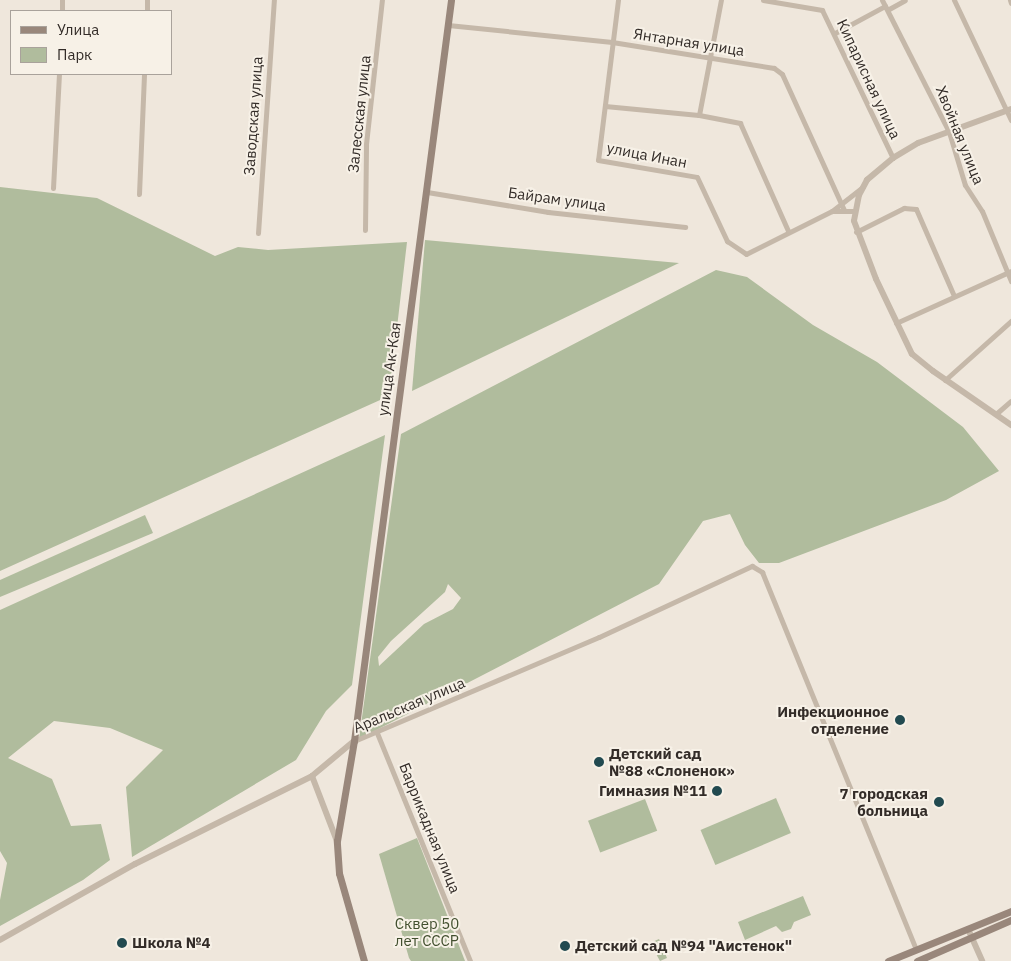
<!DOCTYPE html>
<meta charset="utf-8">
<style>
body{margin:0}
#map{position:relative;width:1011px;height:961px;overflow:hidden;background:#efe7dc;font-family:"IBM Plex Sans",sans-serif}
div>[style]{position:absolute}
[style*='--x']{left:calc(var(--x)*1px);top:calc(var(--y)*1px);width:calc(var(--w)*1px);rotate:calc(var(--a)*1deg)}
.green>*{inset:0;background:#b0bc9d;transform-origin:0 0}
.minor>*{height:5px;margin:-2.5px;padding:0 2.5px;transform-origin:2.5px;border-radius:2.5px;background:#c5b8a9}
.tertiary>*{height:6px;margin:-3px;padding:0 3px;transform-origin:3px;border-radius:3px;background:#c5b8a9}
.secondary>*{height:7px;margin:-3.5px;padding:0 3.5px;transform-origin:3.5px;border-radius:3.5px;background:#99877b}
.dots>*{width:14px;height:14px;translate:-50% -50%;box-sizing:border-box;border:2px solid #f7f1e7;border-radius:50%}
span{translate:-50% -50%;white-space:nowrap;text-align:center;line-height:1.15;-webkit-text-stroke:4px #f7f1e7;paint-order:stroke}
.street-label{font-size:15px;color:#332c28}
.poi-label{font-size:15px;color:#332c28;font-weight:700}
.right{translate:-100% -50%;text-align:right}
.left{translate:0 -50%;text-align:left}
.park-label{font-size:15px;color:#414f2e}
.legend{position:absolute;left:10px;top:10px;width:162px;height:65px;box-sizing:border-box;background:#f7f1e7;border:1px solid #a9a29b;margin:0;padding:6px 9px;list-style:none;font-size:15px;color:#332c28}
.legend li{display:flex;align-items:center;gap:10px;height:25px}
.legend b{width:25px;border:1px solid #a9a29b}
</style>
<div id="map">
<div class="green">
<div style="clip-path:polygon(0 187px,97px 198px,215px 256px,238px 247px,268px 250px,407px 242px,389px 396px,0 571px)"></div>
<div style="clip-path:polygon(425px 240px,679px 263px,412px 391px)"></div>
<div style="clip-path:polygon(evenodd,716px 270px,747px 277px,813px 325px,877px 362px,963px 427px,999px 471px,946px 500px,779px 563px,759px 563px,745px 545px,730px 514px,703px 521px,659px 584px,359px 739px,401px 434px,716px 270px,448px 584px,461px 598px,453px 609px,424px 624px,379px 666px,378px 657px,391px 641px,445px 592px,448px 584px)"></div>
<div style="clip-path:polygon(385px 435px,352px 685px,326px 711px,296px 760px,132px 857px,126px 787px,163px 750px,110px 728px,54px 721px,8px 758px,52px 779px,71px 826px,101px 824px,110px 860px,83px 880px,0 926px,0 900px,7px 863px,0 851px,0 610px)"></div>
<div style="clip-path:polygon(145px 515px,153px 533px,0 597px,0 580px)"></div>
<div style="left:776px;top:798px;width:38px;height:82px;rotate:67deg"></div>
<div style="left:645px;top:799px;width:34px;height:61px;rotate:69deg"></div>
<div style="clip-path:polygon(417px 838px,465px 961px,411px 961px,409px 958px,379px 854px)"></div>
<div style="clip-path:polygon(803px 896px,811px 915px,794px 922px,791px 929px,782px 932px,776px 926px,745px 940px,738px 922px)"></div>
<div style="clip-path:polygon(659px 939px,667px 958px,660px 961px,650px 943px)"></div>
</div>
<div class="minor">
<div style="--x:618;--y:0;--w:161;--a:97.1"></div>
<div style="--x:598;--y:160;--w:100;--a:9.7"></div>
<div style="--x:697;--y:177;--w:71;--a:64.9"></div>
<div style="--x:727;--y:241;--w:23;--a:34"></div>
<div style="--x:746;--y:254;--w:96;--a:-26.6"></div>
<div style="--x:832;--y:211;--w:39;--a:-38"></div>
<div style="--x:763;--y:0;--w:60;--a:9.6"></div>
<div style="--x:822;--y:10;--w:164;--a:64.4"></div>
<div style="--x:882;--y:0;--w:148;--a:63.1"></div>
<div style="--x:949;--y:132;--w:55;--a:73.2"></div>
<div style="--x:965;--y:185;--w:31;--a:57"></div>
<div style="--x:982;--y:211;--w:76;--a:67.5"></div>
<div style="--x:954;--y:0;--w:133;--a:64.6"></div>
<div style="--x:1010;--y:0;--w:3;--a:72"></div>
<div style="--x:889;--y:9;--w:18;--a:-29"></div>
<div style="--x:62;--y:11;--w:11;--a:-90"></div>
<div style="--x:147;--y:11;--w:11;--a:-90"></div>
<div style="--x:448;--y:25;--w:165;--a:5.9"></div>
<div style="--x:612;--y:42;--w:164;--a:9.1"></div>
<div style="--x:774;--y:68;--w:10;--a:37"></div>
<div style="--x:782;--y:74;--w:149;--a:65.5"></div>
<div style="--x:835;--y:33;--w:57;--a:-28.4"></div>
<div style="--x:605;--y:106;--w:94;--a:5.5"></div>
<div style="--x:699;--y:115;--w:42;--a:11"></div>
<div style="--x:740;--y:123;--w:118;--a:66"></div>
<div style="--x:699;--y:115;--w:117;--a:-79.2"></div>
<div style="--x:53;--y:188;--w:114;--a:-87"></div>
<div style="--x:427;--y:192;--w:123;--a:9.4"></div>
<div style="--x:548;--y:212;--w:138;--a:6.2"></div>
<div style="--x:139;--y:194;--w:120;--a:-87.6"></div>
<div style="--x:832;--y:211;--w:23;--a:0"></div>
<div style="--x:365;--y:230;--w:86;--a:-89.3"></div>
<div style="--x:366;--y:144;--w:145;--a:-83.7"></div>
<div style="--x:856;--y:232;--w:54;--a:-26.6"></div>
<div style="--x:904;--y:208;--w:12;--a:5"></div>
<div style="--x:916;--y:209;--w:95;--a:66.4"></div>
<div style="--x:258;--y:233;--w:234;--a:-86.1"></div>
<div style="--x:896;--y:323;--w:126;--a:-24.3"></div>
<div style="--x:945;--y:380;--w:89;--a:-41.8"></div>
<div style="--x:997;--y:413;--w:18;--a:-41"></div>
<div style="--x:377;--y:733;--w:246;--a:67.8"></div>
<div style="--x:354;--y:741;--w:266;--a:-23"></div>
<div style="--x:599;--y:637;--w:169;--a:-24.9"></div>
<div style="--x:752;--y:566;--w:12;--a:31"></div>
<div style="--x:762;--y:572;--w:407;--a:67.8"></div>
</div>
<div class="tertiary">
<div style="--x:1011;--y:109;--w:99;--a:159.9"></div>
<div style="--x:918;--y:143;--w:29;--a:149"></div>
<div style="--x:893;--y:158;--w:34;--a:140"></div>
<div style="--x:867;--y:180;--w:17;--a:118"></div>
<div style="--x:859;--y:195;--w:26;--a:101"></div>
<div style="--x:854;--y:221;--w:62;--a:69.2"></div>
<div style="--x:876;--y:279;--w:83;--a:64.4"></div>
<div style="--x:912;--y:354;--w:27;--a:39"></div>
<div style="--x:933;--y:371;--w:95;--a:34.7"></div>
<div style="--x:312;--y:776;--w:70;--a:69"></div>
<div style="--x:968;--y:929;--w:35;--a:66"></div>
<div style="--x:0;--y:940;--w:155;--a:-29.4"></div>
<div style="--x:135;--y:864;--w:198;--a:-26.4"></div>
<div style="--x:312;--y:776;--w:55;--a:-39.8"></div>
</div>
<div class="secondary">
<div style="--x:364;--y:961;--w:91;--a:-105.9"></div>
<div style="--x:339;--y:873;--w:32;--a:-94"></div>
<div style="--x:337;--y:841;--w:101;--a:-80.4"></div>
<div style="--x:354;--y:741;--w:747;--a:-82.54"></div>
<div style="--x:888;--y:961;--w:133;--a:-22.1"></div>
<div style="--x:917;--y:961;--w:103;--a:-23.6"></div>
</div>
<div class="dots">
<div style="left:900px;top:720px;background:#224a50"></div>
<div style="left:599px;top:762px;background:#224a50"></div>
<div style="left:717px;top:791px;background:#224a50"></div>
<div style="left:939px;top:802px;background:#224a50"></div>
<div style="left:122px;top:943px;background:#224a50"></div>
<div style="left:565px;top:946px;background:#224a50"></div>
</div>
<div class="street-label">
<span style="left:689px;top:42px;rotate:9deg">Янтарная улица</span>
<span style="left:869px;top:79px;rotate:65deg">Кипарисная улица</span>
<span style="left:359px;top:114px;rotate:-84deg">Залесская улица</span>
<span style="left:253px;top:116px;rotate:-86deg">Заводская улица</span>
<span style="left:960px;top:135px;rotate:68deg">Хвойная улица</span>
<span style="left:647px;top:155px;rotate:11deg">улица Инан</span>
<span style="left:557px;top:199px;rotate:8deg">Байрам улица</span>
<span style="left:389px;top:369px;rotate:-82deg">улица Ак-Кая</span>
<span style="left:409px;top:705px;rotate:-23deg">Аральская улица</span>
<span style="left:430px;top:828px;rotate:68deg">Баррикадная улица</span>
</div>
<div class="poi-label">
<span class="right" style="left:889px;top:720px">Инфекционное<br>отделение</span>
<span class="left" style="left:609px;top:762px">Детский сад<br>№88 «Слоненок»</span>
<span class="right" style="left:707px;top:791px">Гимназия №11</span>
<span class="right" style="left:928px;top:802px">7 городская<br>больница</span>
<span class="left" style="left:132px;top:943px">Школа №4</span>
<span class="left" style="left:575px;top:946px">Детский сад №94 "Аистенок"</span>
</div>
<div class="park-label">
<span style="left:427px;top:932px">Сквер 50<br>лет СССР</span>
</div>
<ul class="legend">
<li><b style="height:6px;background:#99877b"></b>Улица</li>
<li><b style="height:14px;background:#b0bc9d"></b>Парк</li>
</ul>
</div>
